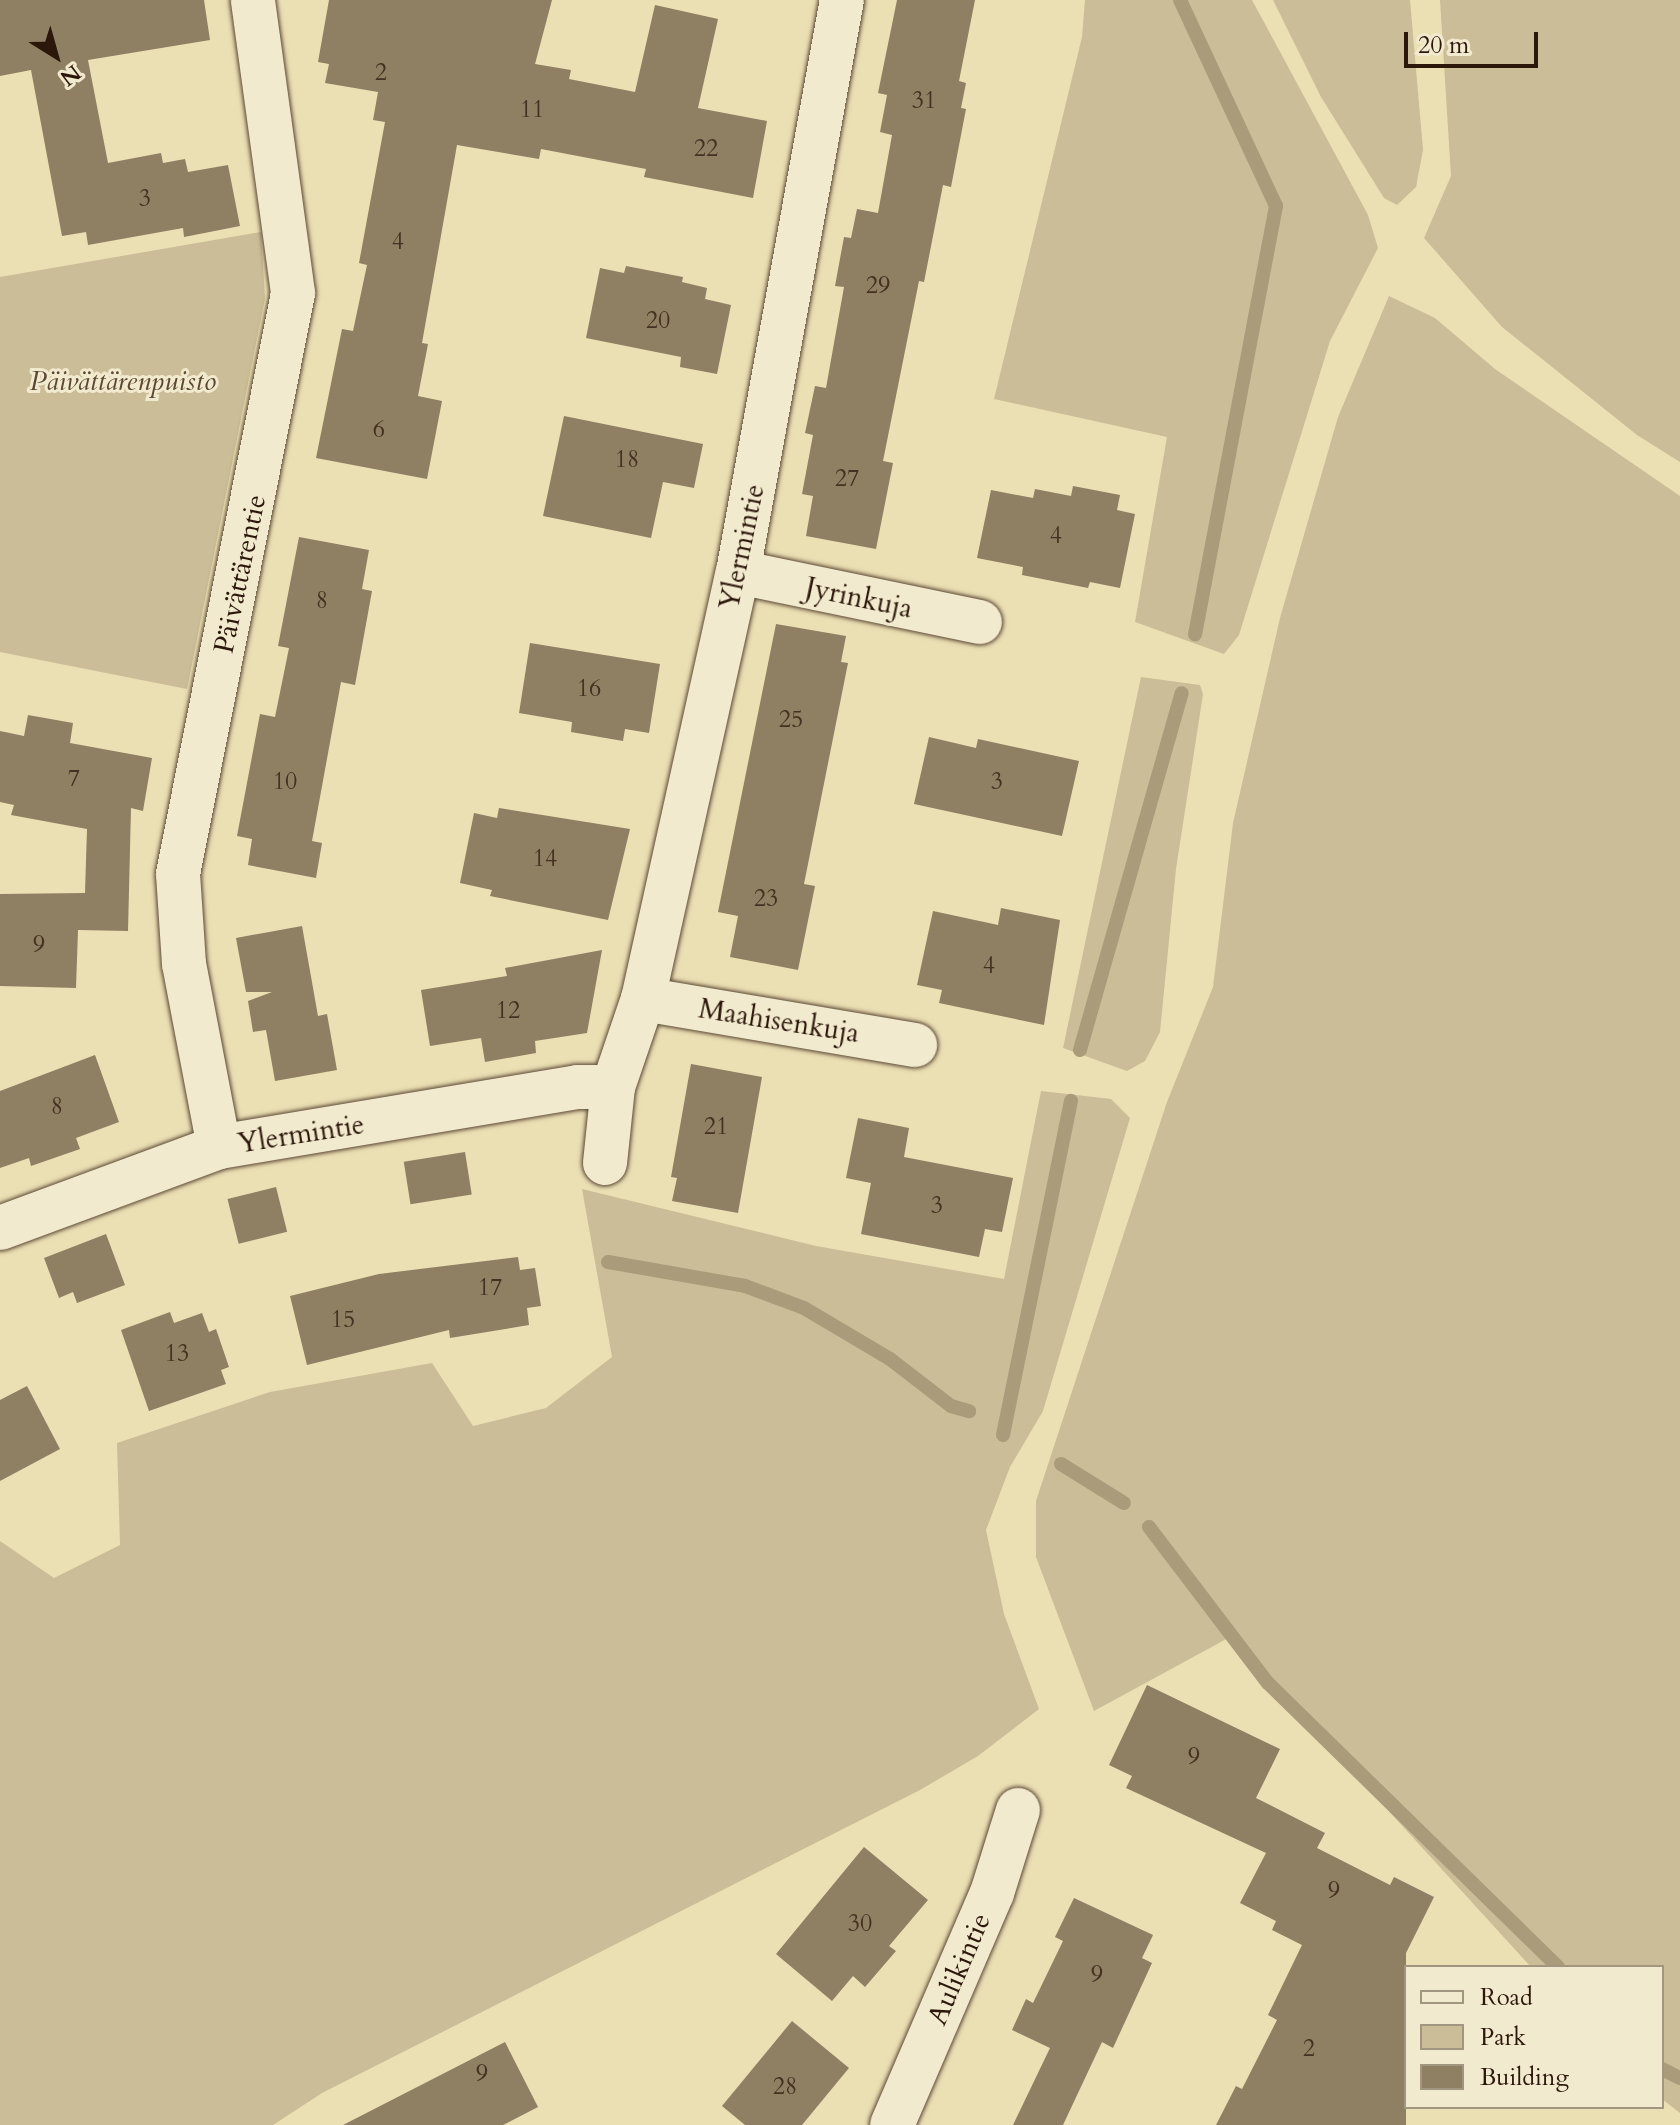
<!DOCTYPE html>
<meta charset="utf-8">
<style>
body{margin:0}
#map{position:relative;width:1680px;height:2125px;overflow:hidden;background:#ebdfb4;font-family:Cardo,serif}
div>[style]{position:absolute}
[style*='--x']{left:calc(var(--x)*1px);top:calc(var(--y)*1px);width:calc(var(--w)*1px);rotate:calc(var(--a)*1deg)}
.green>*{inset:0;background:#cbbd97}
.stream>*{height:14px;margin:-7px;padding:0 7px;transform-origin:7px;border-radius:7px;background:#aa9b7b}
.building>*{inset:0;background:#8f7f63;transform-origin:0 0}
.roads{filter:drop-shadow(0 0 2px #5c4935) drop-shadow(0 0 2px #5c4935)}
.street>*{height:44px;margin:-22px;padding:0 22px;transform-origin:22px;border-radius:22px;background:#f2eace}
span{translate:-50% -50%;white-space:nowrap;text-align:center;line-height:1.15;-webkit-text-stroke:6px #f2eace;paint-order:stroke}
.number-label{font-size:24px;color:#453121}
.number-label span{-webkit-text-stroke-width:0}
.park-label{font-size:28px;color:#5c4935;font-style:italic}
.street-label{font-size:28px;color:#2c170b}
.legend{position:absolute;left:1404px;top:1965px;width:260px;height:144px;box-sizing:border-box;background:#f2eace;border:2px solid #a39680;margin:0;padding:10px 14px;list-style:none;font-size:24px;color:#2c170b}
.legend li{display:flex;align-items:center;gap:16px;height:40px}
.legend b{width:40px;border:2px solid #a39680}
.north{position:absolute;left:16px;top:16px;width:80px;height:80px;-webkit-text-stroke:6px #f2eace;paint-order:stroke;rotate:143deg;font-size:22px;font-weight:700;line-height:32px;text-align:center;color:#2c170b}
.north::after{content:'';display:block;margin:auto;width:28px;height:36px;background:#2c170b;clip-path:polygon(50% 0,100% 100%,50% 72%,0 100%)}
.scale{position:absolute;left:1404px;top:32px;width:134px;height:36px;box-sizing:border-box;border:4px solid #2c170b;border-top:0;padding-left:10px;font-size:24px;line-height:28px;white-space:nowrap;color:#2c170b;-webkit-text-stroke:6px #f2eace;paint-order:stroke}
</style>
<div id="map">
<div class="green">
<div style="clip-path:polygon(1085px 0,1252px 0,1368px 215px,1378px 248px,1330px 341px,1239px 635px,1224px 654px,1135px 622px,1167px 437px,994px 399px,1082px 37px)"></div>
<div style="clip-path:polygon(1273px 0,1410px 0,1423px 150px,1416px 187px,1397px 205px,1384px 198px,1321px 97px)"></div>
<div style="clip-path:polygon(1440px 0,1680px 0,1680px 462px,1637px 435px,1502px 327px,1424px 238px,1451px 176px)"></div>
<div style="clip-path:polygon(261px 232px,265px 298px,187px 689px,0 652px,0 277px)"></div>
<div style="clip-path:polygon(1389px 296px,1435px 318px,1495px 369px,1680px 496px,1680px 2113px,1662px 2099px,1662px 1967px,1531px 1967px,1230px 1637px,1094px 1711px,1036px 1557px,1036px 1501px,1167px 1102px,1213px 987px,1233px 823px,1280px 618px,1338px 417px)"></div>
<div style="clip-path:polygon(1141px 677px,1200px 685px,1203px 694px,1176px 869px,1160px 1032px,1145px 1061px,1127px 1071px,1063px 1048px)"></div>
<div style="clip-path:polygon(1041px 1091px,1111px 1099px,1130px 1118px,1043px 1411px,1010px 1467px,986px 1530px,1004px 1614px,1039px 1709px,978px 1756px,920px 1790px,322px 2093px,273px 2125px,0 2125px,0 1541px,54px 1578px,120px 1545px,117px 1443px,270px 1392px,432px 1363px,473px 1426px,546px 1408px,612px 1357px,582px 1189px,816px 1246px,1004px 1279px)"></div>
</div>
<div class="stream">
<div style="--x:1180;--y:0;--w:227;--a:65"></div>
<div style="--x:1276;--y:206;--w:436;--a:100.7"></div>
<div style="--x:1080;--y:1050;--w:371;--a:-74.1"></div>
<div style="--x:608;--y:1262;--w:139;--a:9.9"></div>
<div style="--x:745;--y:1286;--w:63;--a:20.4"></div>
<div style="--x:804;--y:1308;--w:100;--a:30.7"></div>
<div style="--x:890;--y:1359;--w:77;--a:37.6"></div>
<div style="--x:951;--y:1406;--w:19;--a:16"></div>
<div style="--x:1003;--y:1435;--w:341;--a:-78.5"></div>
<div style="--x:1061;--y:1464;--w:74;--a:31.8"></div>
<div style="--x:1149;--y:1527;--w:196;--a:52.7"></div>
<div style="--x:1268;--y:1683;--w:406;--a:44.4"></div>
<div style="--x:1662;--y:2069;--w:20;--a:27"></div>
</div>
<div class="building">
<div style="clip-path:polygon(0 0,204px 0,210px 40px,88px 60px,108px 163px,161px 153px,163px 163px,185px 159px,188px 172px,228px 165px,240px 226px,184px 237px,183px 228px,88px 245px,86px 232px,62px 236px,31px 70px,0 76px)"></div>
<div style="clip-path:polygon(329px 0,552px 0,535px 64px,571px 70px,569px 79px,635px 92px,655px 5px,718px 19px,698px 108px,767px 121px,753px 198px,644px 177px,646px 169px,541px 149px,539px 159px,457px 145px,422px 343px,428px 344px,418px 396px,442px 401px,427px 479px,316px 458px,342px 329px,353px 331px,367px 265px,359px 263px,385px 122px,373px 120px,378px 92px,325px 83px,329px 64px,318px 62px)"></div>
<div style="clip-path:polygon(897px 0,975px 0,959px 81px,966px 83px,961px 108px,966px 109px,951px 187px,943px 185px,924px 282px,919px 281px,883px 461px,893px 463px,876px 549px,806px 536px,813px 496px,802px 494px,813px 435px,805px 433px,815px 386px,826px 388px,844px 287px,835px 286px,844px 237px,851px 238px,857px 209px,878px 213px,892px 135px,880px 132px,887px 95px,878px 93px)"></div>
<div style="clip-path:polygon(626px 266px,683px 277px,682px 282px,707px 288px,705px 299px,731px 305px,717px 374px,680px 367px,681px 357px,586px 338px,600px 268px,624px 273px)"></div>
<div style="clip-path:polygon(564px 416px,703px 444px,694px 488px,663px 482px,651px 538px,543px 516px)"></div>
<div style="clip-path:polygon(1073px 486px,1120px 495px,1117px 510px,1135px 514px,1120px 588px,1090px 582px,1088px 588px,1022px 575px,1023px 567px,977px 558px,991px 490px,1033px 498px,1035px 489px,1071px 496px)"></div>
<div style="clip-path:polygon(299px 537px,369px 550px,362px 589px,372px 591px,355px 685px,341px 682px,312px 841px,322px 843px,316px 878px,248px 865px,252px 839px,237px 836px,260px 714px,275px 717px,289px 648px,278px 646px)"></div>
<div style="clip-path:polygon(776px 624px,846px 636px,841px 662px,848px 663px,804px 884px,815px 886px,798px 970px,730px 957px,738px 916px,718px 912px)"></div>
<div style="clip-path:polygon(530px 643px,660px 664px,649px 733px,625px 729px,623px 741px,571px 732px,572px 722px,519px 713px)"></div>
<div style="clip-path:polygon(28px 715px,73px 723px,70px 743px,152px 758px,143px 811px,131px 808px,128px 931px,78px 930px,76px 988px,0 986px,0 894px,85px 893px,87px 829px,11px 815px,14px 805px,0 802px,0 731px,24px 736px)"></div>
<div style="clip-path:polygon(929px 737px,976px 748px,978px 739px,1079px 761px,1062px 836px,914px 804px)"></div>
<div style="clip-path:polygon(499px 808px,630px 829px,608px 920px,490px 896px,492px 890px,460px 883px,474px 813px,497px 818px)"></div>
<div style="clip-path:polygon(1001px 908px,1060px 920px,1044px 1025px,939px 1003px,942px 990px,917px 985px,933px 911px,998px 925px)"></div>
<div style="clip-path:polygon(302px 926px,318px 1016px,327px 1014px,337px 1070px,275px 1081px,266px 1030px,253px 1032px,248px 1001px,272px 992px,246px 992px,236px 938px)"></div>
<div style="clip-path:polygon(602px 950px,587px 1033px,535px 1041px,536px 1053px,485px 1062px,481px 1038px,430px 1046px,421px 990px,507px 976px,505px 968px)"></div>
<div style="clip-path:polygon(95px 1055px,119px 1122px,76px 1138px,80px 1149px,31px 1166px,29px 1158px,0 1168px,0 1091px)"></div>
<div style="clip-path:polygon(691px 1064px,762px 1077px,738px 1213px,672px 1201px,677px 1178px,671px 1177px)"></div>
<div style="clip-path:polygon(858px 1118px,909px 1128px,904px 1157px,1013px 1178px,1002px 1232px,985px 1229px,979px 1257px,861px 1234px,871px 1183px,846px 1178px)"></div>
<div style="left:465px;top:1152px;width:43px;height:62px;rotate:81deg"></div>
<div style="left:276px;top:1187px;width:46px;height:50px;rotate:76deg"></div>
<div style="clip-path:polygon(106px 1234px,125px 1285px,77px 1303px,73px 1292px,59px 1298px,44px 1258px)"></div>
<div style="clip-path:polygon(518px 1257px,520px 1270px,535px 1268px,541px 1306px,527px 1308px,529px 1325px,450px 1338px,449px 1330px,307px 1365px,290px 1296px,379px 1274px)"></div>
<div style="clip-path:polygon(170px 1312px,174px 1323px,202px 1313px,209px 1332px,216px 1329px,229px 1367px,221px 1370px,226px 1384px,149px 1411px,121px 1330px)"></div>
<div style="clip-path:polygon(27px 1386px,60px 1449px,0 1481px,0 1400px)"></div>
<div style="clip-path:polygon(1147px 1685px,1280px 1749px,1256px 1798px,1325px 1833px,1317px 1848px,1390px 1885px,1394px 1877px,1434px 1897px,1406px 1953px,1406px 2125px,1216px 2125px,1236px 2086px,1242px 2089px,1277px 2020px,1268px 2015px,1302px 1945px,1272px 1930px,1276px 1921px,1240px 1903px,1266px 1853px,1126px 1788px,1132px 1776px,1109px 1765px)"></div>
<div style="clip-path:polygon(864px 1847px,928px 1900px,889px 1946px,896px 1951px,865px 1987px,853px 1976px,832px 2001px,776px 1954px)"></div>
<div style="clip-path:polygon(1074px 1898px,1153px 1935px,1142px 1958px,1152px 1963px,1113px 2048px,1102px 2042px,1063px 2125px,1013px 2125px,1050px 2048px,1012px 2030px,1026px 1999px,1033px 2003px,1063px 1941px,1055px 1937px)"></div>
<div style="clip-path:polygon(792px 2021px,849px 2068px,802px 2125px,745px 2125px,722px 2106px)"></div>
<div style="clip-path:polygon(505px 2042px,538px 2107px,503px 2125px,343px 2125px)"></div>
</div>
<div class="roads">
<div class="street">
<div style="--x:738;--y:572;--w:247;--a:11.7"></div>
<div style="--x:643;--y:999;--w:276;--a:9.6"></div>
<div style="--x:219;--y:1147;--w:186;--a:-100.8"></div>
<div style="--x:184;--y:964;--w:90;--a:-93.8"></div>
<div style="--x:178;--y:874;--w:592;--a:-78.8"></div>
<div style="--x:293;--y:293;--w:296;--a:-97.8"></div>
<div style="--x:605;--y:1163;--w:76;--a:-84"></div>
<div style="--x:613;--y:1087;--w:93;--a:-71.2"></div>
<div style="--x:643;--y:999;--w:437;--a:-77.5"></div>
<div style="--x:738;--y:572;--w:581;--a:-79.7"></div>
<div style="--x:0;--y:1228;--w:233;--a:-20.3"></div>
<div style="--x:219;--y:1147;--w:363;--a:-9.5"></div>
<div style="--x:577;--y:1087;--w:36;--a:0"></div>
<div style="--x:892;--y:2125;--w:253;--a:-66.7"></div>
<div style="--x:992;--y:1893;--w:87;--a:-72.6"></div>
</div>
</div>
<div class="number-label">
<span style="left:381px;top:73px">2</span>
<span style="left:924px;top:101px">31</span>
<span style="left:532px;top:110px">11</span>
<span style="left:706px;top:149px">22</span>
<span style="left:145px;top:199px">3</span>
<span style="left:398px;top:242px">4</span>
<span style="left:878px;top:286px">29</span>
<span style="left:658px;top:321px">20</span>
<span style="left:379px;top:430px">6</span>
<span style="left:627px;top:460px">18</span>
<span style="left:847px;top:479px">27</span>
<span style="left:1056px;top:536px">4</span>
<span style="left:322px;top:601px">8</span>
<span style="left:589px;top:689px">16</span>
<span style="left:791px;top:720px">25</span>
<span style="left:74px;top:779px">7</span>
<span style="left:285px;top:782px">10</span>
<span style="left:997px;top:782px">3</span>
<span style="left:545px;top:859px">14</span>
<span style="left:766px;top:899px">23</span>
<span style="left:39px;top:945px">9</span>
<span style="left:989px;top:966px">4</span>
<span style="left:508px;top:1011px">12</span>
<span style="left:57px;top:1107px">8</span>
<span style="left:716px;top:1127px">21</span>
<span style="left:937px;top:1206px">3</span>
<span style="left:490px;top:1288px">17</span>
<span style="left:343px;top:1320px">15</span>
<span style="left:177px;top:1354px">13</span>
<span style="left:1194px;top:1757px">9</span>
<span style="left:1334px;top:1891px">9</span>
<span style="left:860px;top:1924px">30</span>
<span style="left:1097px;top:1975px">9</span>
<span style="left:1309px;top:2049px">2</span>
<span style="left:482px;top:2074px">9</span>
<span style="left:785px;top:2087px">28</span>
</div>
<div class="park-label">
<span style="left:123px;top:381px">Päivättärenpuisto</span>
</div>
<div class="street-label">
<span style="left:742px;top:547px;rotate:-78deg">Ylermintie</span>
<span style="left:240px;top:574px;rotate:-78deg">Päivättärentie</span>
<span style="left:859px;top:598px;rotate:12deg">Jyrinkuja</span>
<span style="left:779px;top:1021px;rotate:9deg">Maahisenkuja</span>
<span style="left:301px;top:1134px;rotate:-9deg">Ylermintie</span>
<span style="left:959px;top:1969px;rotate:-67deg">Aulikintie</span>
</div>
<ul class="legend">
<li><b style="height:10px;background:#f2eace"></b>Road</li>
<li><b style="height:22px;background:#cbbd97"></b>Park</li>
<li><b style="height:22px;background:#8f7f63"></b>Building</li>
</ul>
<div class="north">N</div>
<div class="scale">20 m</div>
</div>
